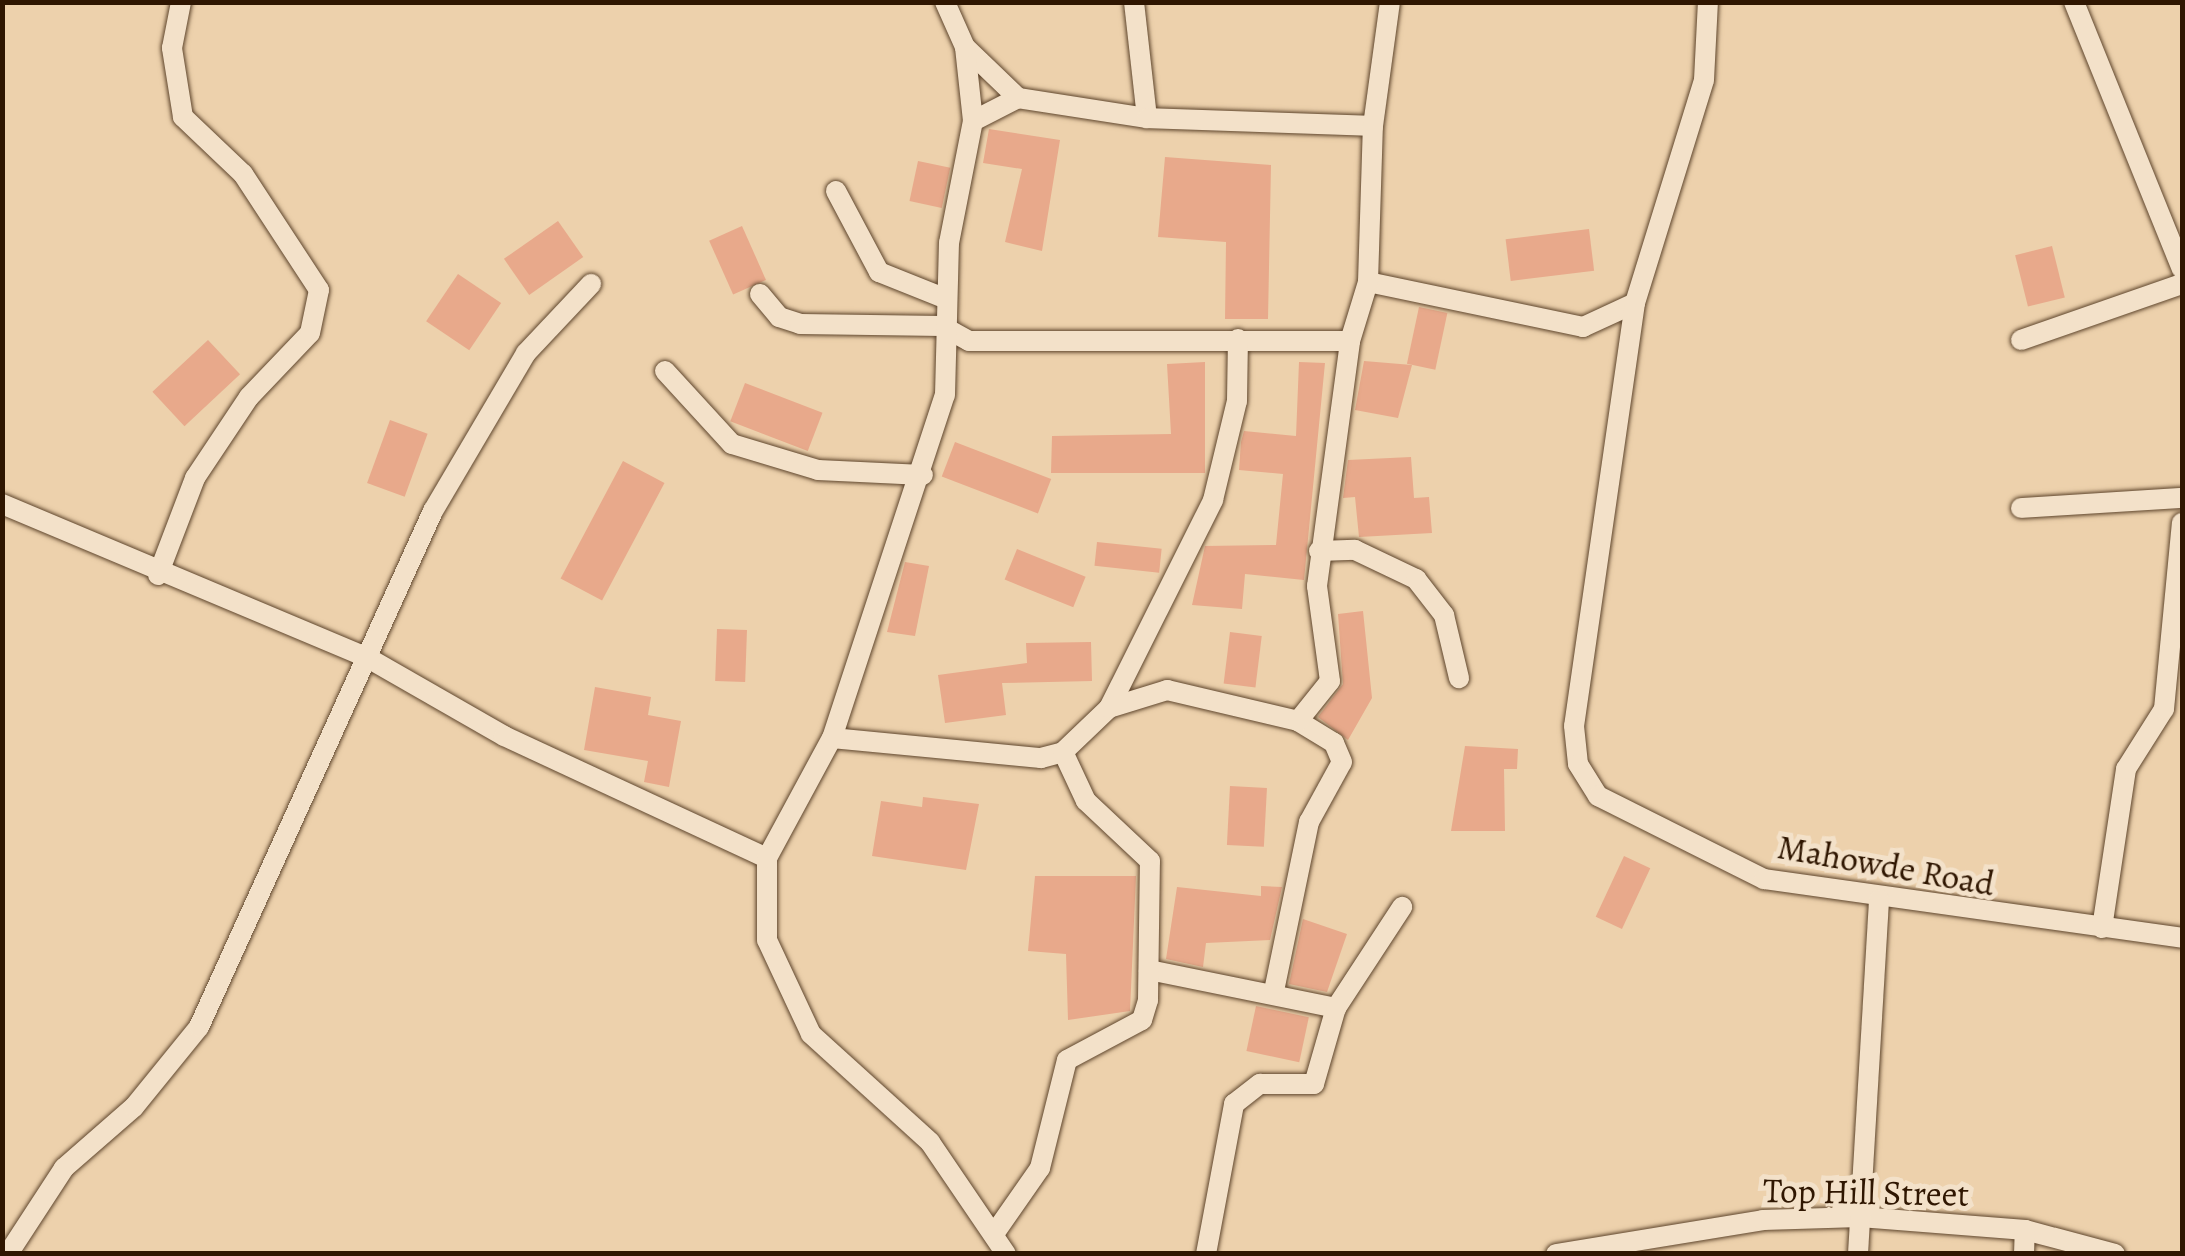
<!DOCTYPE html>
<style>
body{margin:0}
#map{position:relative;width:2185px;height:1256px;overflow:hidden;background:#edd1ac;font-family:Alegreya,serif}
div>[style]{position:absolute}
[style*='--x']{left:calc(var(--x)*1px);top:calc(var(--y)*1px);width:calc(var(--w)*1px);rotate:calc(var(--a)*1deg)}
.building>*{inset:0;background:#e8a98b;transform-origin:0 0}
.roads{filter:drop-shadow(0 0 2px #5e452c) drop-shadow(0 0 2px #5e452c)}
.minor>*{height:20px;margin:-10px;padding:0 10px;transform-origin:10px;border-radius:10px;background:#f3e1c9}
span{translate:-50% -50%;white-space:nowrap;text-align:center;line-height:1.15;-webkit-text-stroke:10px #f3e1c9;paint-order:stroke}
.street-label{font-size:35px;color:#2f1601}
.frame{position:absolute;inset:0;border:5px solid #2f1601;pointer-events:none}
</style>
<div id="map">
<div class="building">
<div style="clip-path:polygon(989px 129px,1060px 140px,1042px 251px,1005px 242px,1022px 169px,983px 163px)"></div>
<div style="clip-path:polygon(1165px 157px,1271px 165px,1268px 319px,1225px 319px,1226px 242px,1158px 237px)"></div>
<div style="left:918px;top:161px;width:33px;height:41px;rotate:12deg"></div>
<div style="left:558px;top:221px;width:44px;height:66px;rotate:55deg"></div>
<div style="left:742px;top:226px;width:59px;height:36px;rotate:66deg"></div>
<div style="left:1589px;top:229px;width:42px;height:84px;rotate:83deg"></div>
<div style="left:2052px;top:246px;width:53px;height:38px;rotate:76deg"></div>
<div style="left:458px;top:274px;width:52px;height:57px;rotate:34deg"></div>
<div style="left:1419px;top:307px;width:29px;height:58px;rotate:12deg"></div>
<div style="left:208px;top:340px;width:47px;height:76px;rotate:47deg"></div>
<div style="clip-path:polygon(1364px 361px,1412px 365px,1398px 418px,1355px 410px)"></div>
<div style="clip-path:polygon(1205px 362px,1205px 473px,1051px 473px,1052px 436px,1171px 434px,1167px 364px)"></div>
<div style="clip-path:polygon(1299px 362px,1325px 363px,1304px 580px,1245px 574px,1242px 609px,1192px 605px,1205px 546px,1276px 545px,1283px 474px,1239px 470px,1241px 442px,1244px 431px,1296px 436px)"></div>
<div style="left:745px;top:383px;width:83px;height:41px;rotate:21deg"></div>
<div style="left:390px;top:420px;width:40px;height:67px;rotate:20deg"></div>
<div style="left:955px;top:442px;width:103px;height:37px;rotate:21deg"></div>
<div style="clip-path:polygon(1411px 457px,1414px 498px,1429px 497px,1432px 533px,1359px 537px,1355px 497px,1343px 498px,1348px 460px)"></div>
<div style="left:623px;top:461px;width:47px;height:133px;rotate:28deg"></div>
<div style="left:1097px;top:542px;width:65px;height:24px;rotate:6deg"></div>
<div style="left:1017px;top:549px;width:74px;height:33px;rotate:22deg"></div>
<div style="clip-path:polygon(905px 562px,929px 566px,915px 636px,887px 632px)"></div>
<div style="clip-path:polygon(1363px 611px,1372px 698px,1348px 740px,1318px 717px,1343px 684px,1338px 614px)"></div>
<div style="left:717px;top:629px;width:30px;height:52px;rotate:2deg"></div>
<div style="left:1230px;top:632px;width:32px;height:52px;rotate:7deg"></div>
<div style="clip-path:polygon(1091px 642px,1092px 681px,1002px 683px,1006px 715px,945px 723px,938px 675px,1027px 663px,1026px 643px)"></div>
<div style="clip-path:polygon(595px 687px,651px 697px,648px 715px,681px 721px,669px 787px,644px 782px,648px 761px,584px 750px)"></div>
<div style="clip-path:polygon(1465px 746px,1518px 749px,1517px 769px,1504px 769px,1505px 831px,1451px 831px)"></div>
<div style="left:1230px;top:786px;width:37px;height:59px;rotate:3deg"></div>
<div style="clip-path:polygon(923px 797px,979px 804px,966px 870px,872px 856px,881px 801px,922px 807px)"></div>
<div style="left:1624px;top:856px;width:29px;height:67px;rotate:25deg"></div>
<div style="clip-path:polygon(1035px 876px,1136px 876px,1130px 1011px,1068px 1020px,1066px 954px,1028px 951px)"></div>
<div style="clip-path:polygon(1261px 886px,1282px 887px,1270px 940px,1206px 943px,1203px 967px,1166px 959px,1177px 887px,1261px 896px)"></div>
<div style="clip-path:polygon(1303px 919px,1347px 934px,1327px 992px,1289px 984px)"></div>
<div style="left:1256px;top:1006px;width:54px;height:46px;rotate:12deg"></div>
</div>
<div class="roads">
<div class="minor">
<div style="--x:1134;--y:2;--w:117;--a:83.6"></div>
<div style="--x:2074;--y:2;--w:288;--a:68"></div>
<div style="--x:965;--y:47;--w:74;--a:43.9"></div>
<div style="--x:973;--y:121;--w:51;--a:-27.1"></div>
<div style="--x:1018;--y:98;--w:131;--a:8.8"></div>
<div style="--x:1147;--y:118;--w:226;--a:2"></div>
<div style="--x:1373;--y:126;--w:125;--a:-82.2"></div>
<div style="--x:836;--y:191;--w:92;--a:62"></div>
<div style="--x:879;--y:272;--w:70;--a:21.8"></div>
<div style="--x:1368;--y:282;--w:220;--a:11.8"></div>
<div style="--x:1583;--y:327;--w:57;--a:-24.8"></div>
<div style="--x:1635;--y:303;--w:233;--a:-72.8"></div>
<div style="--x:1704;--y:80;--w:78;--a:-87.1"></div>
<div style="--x:760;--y:294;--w:30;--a:50"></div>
<div style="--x:779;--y:317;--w:22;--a:18"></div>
<div style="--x:800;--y:324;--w:142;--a:0.8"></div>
<div style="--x:942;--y:326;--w:31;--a:29"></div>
<div style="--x:969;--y:341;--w:381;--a:0"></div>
<div style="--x:1350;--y:341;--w:62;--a:-73"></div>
<div style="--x:1368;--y:282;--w:156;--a:-88.2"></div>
<div style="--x:1635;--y:303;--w:427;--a:98.2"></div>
<div style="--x:1574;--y:726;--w:38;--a:84"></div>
<div style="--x:1578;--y:764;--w:38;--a:58"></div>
<div style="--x:1598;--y:796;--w:186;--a:26.6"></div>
<div style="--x:1764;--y:879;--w:422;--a:8"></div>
<div style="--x:2021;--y:340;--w:170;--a:-19.2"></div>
<div style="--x:665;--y:371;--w:99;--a:47.5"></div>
<div style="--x:732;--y:444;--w:90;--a:16.8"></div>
<div style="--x:818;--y:470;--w:105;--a:2.7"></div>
<div style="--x:2;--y:504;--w:397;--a:22.8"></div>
<div style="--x:368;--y:658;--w:157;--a:29.8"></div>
<div style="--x:504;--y:736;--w:290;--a:24.9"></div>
<div style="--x:2021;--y:508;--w:161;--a:-3.6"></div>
<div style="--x:1319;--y:551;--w:36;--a:-2"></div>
<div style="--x:1355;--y:550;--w:68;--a:25.4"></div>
<div style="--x:1416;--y:579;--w:46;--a:52.1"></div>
<div style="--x:1444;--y:615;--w:65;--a:76.6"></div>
<div style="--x:158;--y:575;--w:104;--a:-69.1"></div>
<div style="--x:195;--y:478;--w:97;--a:-56.3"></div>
<div style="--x:249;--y:397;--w:88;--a:-46.4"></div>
<div style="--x:310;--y:333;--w:44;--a:-78.2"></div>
<div style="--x:319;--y:290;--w:139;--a:-123.2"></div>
<div style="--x:243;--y:174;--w:83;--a:-136.5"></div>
<div style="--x:183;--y:117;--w:70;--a:-99.1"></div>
<div style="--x:172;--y:48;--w:47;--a:-78.9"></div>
<div style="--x:1109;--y:708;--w:233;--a:-63.4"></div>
<div style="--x:1213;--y:500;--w:102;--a:-76.4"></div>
<div style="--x:1237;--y:401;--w:62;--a:-89.1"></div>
<div style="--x:832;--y:738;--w:361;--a:-71.8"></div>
<div style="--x:945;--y:395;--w:152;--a:-88.5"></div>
<div style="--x:949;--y:243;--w:124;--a:-78.9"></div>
<div style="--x:973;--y:121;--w:74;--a:-96.2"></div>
<div style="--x:965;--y:47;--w:49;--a:-114"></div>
<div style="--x:2102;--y:928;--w:161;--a:-81.4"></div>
<div style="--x:2126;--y:769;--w:71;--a:-57.7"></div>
<div style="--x:2164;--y:709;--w:187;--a:-84.5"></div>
<div style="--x:1149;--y:970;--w:191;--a:11.5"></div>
<div style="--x:1274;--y:991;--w:173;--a:-78.3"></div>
<div style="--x:1309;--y:822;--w:68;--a:-61.2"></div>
<div style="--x:1342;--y:762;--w:21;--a:-113"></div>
<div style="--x:1334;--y:743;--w:42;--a:-148.6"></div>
<div style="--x:994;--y:1234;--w:80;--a:-55.1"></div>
<div style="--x:1040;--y:1168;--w:111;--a:-76"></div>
<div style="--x:1067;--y:1060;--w:85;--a:-28.1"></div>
<div style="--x:1142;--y:1020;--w:21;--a:-73"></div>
<div style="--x:1148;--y:1000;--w:139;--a:-89.2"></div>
<div style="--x:1150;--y:861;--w:88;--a:-136.8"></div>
<div style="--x:1086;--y:801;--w:54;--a:-115.1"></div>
<div style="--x:8;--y:1254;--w:103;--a:-56.9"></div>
<div style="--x:64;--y:1168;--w:93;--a:-41.1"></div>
<div style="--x:134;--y:1107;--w:103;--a:-50.9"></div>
<div style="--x:199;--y:1027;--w:567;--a:-65.61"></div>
<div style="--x:433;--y:511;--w:183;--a:-59.5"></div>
<div style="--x:526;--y:353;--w:95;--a:-46.7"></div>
<div style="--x:1006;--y:1254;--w:135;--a:-124.2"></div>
<div style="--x:930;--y:1142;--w:161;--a:-137.8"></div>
<div style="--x:811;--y:1034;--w:104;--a:-115.1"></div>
<div style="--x:767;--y:940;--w:82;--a:-90"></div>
<div style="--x:767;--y:858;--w:136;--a:-61.6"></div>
<div style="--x:832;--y:738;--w:210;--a:5.5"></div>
<div style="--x:1041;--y:758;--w:23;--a:-15"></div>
<div style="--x:1063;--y:752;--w:64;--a:-43.7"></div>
<div style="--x:1109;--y:708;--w:61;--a:-17.2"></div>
<div style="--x:1167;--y:690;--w:135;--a:13.3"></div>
<div style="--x:1298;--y:721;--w:51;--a:-51.3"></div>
<div style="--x:1330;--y:681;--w:96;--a:-97.8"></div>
<div style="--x:1317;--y:586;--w:247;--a:-82.3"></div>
<div style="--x:1206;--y:1254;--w:153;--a:-79.4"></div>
<div style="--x:1234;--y:1104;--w:33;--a:-38"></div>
<div style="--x:1260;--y:1084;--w:54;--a:0"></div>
<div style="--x:1314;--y:1084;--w:79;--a:-73.9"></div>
<div style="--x:1336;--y:1008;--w:121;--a:-56.8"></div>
<div style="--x:1556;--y:1254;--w:210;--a:-9.3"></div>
<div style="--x:1763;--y:1220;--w:97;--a:-1.8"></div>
<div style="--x:1860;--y:1217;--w:166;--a:4.5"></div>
<div style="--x:2025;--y:1230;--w:93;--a:14.9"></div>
<div style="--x:1858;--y:1254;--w:355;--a:-86.6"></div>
<div style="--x:2024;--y:1254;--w:24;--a:-88"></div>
</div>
</div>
<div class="street-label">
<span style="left:1886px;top:865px;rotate:10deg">Mahowde Road</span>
<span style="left:1866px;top:1192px;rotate:1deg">Top Hill Street</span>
</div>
<div class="frame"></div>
</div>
